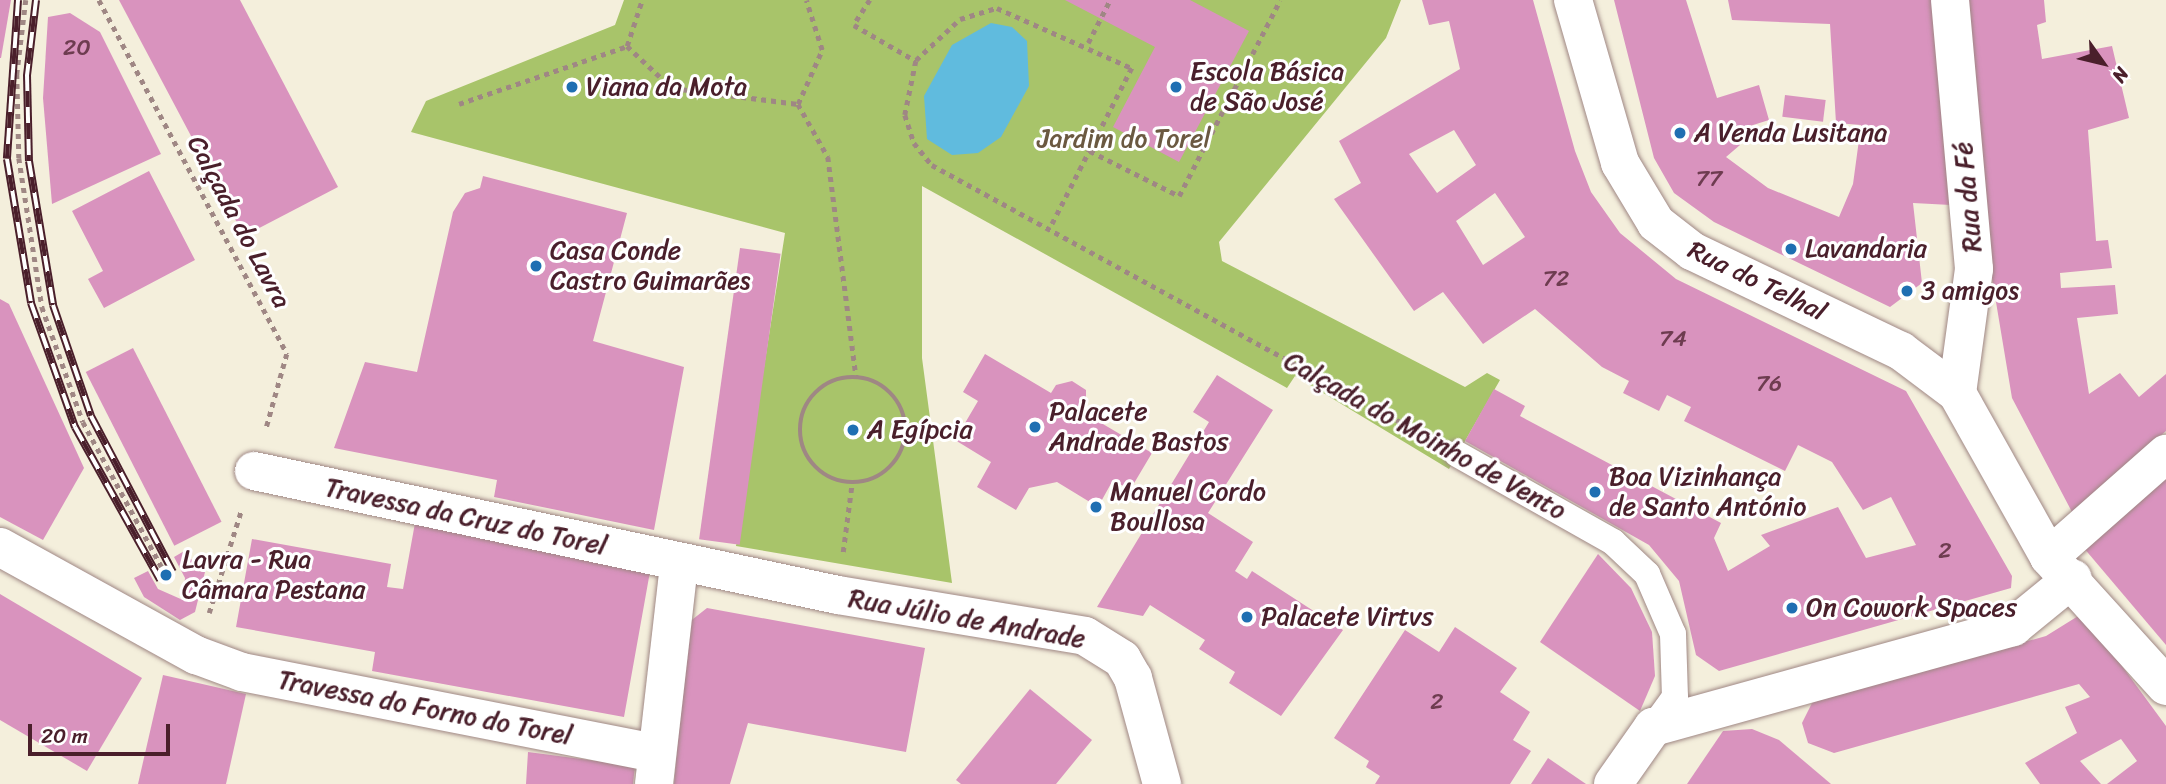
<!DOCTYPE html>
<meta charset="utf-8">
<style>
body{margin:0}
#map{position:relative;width:2166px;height:784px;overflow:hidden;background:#f4efdc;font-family:Sriracha,sans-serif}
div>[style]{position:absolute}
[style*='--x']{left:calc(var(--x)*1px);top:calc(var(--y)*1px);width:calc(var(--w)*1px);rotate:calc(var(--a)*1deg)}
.green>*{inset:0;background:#a8c46a}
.water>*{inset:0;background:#60bbde}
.building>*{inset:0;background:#d993be;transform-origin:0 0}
.path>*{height:4.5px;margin-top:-2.25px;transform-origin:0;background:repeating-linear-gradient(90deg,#9f8784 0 5px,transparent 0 10px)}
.path>.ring{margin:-2.25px;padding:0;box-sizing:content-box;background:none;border:4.5px solid #9f8784;border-radius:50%}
.roads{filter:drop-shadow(0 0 2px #9f8784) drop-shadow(0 0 2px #9f8784)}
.lane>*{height:26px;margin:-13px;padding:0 13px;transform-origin:13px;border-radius:13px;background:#fff}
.street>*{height:38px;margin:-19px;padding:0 19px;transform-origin:19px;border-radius:19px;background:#fff}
.rail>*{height:8px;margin-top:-4px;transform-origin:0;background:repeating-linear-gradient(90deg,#fff 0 16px,#4a1f2b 0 32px);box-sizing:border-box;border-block:2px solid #4a1f2b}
.dots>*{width:19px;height:19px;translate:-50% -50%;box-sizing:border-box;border:4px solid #fff;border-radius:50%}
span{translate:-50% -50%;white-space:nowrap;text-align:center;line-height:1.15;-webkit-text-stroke:6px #fff;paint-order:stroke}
.number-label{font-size:23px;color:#6e3c50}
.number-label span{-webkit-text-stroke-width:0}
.poi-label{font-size:26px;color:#4a1f2b}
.left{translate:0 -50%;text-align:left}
.park-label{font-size:26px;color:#6b5941}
.street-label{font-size:26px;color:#4a1f2b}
.north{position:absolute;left:2068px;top:28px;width:70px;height:70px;-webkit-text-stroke:5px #fff;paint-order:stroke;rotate:124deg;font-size:19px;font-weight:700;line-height:28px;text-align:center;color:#4a1f2b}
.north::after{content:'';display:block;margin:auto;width:24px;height:32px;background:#4a1f2b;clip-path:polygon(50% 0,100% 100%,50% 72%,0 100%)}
.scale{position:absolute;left:28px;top:724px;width:142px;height:32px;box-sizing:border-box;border:4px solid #4a1f2b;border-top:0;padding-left:9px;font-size:21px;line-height:24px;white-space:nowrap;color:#4a1f2b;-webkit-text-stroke:5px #fff;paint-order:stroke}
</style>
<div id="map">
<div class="green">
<div style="clip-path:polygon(624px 0,1401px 0,1386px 38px,1219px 242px,1222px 261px,1465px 387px,1487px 373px,1500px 380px,1449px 469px,1295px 376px,1287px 388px,922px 186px,922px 358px,952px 583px,736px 546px,785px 233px,411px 132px,426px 101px,615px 25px)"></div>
</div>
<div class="water">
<div style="clip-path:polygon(991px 23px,1012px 27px,1027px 41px,1029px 86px,1001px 137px,978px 153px,952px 155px,927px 139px,924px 96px,952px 45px)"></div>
</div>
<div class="building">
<div style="clip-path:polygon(0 0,11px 0,1px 58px,0 58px)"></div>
<div style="clip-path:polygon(119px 0,240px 0,338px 187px,244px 236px)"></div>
<div style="clip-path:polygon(1065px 0,1190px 0,1249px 31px,1179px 162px,1113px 127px,1155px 47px)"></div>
<div style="clip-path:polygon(evenodd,1422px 0,1533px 0,1575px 151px,1591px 192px,1620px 233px,1676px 279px,1906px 391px,2012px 576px,2011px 588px,1719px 671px,1696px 655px,1679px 581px,1649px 545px,1465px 441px,1494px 389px,1525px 406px,1520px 416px,1721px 523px,1714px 538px,1728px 571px,1770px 546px,1761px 535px,1838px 507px,1866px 558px,1916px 545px,1891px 497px,1863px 510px,1832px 462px,1798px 445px,1785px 471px,1684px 421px,1691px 407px,1667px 395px,1659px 411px,1623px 393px,1629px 381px,1602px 367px,1535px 309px,1483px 344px,1443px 292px,1414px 311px,1334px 199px,1361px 183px,1339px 141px,1460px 69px,1449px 21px,1429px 25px,1422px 0,1454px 130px,1476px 165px,1437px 193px,1409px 154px,1454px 130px,1422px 0,1495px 193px,1525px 237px,1483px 265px,1456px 221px,1495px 193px)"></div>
<div style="clip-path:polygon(1614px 0,1686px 0,1717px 98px,1759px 85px,1769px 120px,1734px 131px,1740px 145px,1726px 157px,1768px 188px,1839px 217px,1853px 184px,1861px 125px,1836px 123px,1830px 24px,1732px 20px,1728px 0,1934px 0,1951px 205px,1913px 203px,1922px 283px,1890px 307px,1714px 222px,1674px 193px,1654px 158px)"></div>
<div style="clip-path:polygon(1964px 0,2044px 0,2046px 22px,2037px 25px,2042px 59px,2112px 46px,2129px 118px,2088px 130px,2096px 241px,2108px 240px,2112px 268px,2060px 273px,2061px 288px,2115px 285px,2118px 314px,2077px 318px,2089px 394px,2120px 373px,2139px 397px,2166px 374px,2166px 431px,2072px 512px,2012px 398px,1988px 254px)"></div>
<div style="clip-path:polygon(70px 13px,100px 32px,161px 154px,52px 204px,43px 98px,48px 17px)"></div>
<div style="left:1785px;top:95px;width:41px;height:22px;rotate:7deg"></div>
<div style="clip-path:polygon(149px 171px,195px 260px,104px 308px,88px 279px,103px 271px,72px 211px)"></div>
<div style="clip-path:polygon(483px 176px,627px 213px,593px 341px,684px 367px,654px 530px,494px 497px,497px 480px,334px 448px,365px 362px,417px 372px,453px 212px,465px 193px,480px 188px)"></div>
<div style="left:740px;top:248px;width:41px;height:294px;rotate:8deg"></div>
<div style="clip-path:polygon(0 299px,9px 304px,84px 468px,43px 540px,0 517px)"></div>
<div style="left:133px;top:348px;width:195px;height:53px;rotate:63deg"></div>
<div style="clip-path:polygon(985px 354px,1051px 393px,1056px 385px,1072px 381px,1086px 390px,1086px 414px,1152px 453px,1130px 490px,1113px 480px,1098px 507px,1057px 482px,1029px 488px,1016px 510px,977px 487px,991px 462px,955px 440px,978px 401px,963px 392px)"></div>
<div style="clip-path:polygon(1217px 375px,1273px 410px,1208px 513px,1253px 542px,1235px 571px,1247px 579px,1252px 571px,1343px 630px,1281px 716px,1229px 683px,1235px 672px,1199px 649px,1205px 640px,1150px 605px,1143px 616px,1097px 607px,1209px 422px,1193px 412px)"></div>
<div style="clip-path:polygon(2166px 473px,2166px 645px,2083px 547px)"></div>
<div style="clip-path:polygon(415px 523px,651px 566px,624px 717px,372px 671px,375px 652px,236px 627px,252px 539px,391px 564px,387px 587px,403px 589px)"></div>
<div style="clip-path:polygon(186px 550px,198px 571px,205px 572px,195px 612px,180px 620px,144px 597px,134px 578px,148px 571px,158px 589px,183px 600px,185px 578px,174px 557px)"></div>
<div style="clip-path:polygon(1598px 554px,1631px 588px,1652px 632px,1655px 676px,1640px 711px,1540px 642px)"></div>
<div style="clip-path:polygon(0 594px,142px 678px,87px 771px,0 720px)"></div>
<div style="clip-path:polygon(707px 608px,925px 648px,906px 752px,748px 723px,730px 784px,674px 784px,688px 623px)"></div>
<div style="clip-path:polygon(2083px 613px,2166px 726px,2166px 784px,2107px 784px,2137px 761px,2121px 739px,2080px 761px,2101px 784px,2040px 784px,2025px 763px,2077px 733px,2065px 707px,2090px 697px,2079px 684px,1834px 753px,1808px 743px,1802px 723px,1813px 701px,2046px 636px)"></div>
<div style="clip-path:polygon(1455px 627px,1517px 668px,1500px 692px,1530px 712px,1513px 740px,1531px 751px,1510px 784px,1375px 784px,1380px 776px,1366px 767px,1369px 761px,1334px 738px,1405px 630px,1439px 652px)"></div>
<div style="clip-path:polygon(163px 675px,246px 694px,226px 784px,138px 784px)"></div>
<div style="clip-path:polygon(1030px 689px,1092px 740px,1056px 784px,961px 784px,956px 780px)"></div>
<div style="clip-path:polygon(1752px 729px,1779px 740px,1831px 784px,1687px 784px,1723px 731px)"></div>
<div style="clip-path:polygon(528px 752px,635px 766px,633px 784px,526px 784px)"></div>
<div style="clip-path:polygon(1548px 758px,1586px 784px,1531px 784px)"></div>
</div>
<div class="path">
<div style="--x:26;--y:0;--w:75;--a:96.9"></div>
<div style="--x:17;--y:74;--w:84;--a:88.6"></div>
<div style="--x:19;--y:158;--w:151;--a:81.2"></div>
<div style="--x:42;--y:307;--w:122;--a:70.4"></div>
<div style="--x:83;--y:422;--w:174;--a:61.5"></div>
<div style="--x:99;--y:0;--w:401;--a:62"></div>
<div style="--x:287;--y:354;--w:78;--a:105.6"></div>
<div style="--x:870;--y:0;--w:30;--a:123"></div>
<div style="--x:854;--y:25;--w:72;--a:30.1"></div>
<div style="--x:916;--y:61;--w:55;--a:101.5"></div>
<div style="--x:905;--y:115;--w:29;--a:72"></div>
<div style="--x:914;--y:143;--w:28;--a:51"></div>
<div style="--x:932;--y:165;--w:563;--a:28.75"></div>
<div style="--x:1088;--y:43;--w:48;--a:-62.9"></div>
<div style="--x:627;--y:46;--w:62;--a:43"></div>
<div style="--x:672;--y:88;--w:127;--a:7.2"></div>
<div style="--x:798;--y:104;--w:59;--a:-66"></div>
<div style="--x:822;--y:50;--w:52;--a:-107.7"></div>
<div style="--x:916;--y:60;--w:60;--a:-43"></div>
<div style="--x:960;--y:19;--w:39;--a:-17"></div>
<div style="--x:997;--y:8;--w:148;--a:24"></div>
<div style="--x:1132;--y:68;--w:178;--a:117.1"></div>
<div style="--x:459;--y:104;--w:178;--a:-19"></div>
<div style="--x:627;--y:46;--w:48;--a:-71.9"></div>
<div style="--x:798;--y:104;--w:61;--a:60.5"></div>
<div style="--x:828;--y:157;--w:221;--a:82.7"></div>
<div style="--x:1090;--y:151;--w:100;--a:26.8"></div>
<div style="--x:1179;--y:196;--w:220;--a:-62.7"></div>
<div class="ring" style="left:800px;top:377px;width:101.5px;height:101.5px"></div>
<div style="--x:843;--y:552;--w:70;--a:-82.6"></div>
<div style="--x:209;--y:613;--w:107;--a:-72.6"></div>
</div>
<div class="roads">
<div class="lane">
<div style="--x:1457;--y:454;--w:179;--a:29.4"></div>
<div style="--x:1613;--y:542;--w:47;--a:43.3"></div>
<div style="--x:1647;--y:574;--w:65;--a:66.6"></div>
<div style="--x:1673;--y:634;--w:63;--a:88.2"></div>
<div style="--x:1675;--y:697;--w:37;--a:126"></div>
</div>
<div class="street">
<div style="--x:1573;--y:0;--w:170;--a:73.9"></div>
<div style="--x:1620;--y:163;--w:70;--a:59"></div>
<div style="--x:1656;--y:223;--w:46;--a:37.9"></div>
<div style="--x:1692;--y:251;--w:232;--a:25.6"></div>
<div style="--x:1901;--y:351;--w:70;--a:36.9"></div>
<div style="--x:1957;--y:393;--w:188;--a:60.7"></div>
<div style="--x:2049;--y:557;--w:174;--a:47.8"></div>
<div style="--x:1950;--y:0;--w:270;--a:84.9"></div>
<div style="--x:1974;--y:269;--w:125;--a:97.8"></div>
<div style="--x:254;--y:471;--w:597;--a:11.99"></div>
<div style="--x:838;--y:595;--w:250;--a:9.4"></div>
<div style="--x:1085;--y:636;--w:44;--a:31.9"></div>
<div style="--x:1122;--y:659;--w:22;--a:60"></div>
<div style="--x:1133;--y:678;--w:110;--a:74.7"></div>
<div style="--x:0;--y:547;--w:224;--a:28.9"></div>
<div style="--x:196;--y:655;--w:49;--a:20.3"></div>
<div style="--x:242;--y:672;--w:422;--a:11.1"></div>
<div style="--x:2049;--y:557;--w:156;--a:-41.4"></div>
<div style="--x:654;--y:784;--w:222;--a:-83.5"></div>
<div style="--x:1613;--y:784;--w:70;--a:-54.9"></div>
<div style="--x:1653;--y:727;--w:374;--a:-15.5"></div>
<div style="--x:2013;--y:627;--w:77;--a:-39.2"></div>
</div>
</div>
<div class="rail">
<div style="--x:18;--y:0;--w:159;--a:94"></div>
<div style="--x:7;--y:159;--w:146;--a:80.5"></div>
<div style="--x:31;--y:303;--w:132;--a:70.5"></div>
<div style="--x:75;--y:427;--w:175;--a:60.9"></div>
<div style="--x:36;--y:0;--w:76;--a:96.8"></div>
<div style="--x:27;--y:75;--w:86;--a:88.7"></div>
<div style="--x:29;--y:161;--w:146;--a:80.5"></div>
<div style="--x:53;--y:305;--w:117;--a:71.1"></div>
<div style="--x:91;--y:416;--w:176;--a:62.3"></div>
</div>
<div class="dots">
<div style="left:572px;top:87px;background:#1f6fb2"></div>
<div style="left:1176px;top:87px;background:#1f6fb2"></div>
<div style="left:1680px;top:133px;background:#1f6fb2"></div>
<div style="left:1791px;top:249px;background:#1f6fb2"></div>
<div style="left:536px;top:266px;background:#1f6fb2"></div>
<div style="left:1907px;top:291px;background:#1f6fb2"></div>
<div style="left:1035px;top:427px;background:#1f6fb2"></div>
<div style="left:853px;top:430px;background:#1f6fb2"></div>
<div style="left:1595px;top:492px;background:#1f6fb2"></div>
<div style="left:1096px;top:507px;background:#1f6fb2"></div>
<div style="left:166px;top:575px;background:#1f6fb2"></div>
<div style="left:1792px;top:608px;background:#1f6fb2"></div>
<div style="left:1247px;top:617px;background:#1f6fb2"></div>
</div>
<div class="number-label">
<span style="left:77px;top:48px">20</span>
<span style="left:1709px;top:179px">77</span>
<span style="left:1556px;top:279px">72</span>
<span style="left:1673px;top:339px">74</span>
<span style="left:1769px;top:384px">76</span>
<span style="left:1945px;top:551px">2</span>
<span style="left:1437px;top:702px">2</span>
</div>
<div class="poi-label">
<span class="left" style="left:1190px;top:87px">Escola Básica<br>de São José</span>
<span class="left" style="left:586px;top:87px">Viana da Mota</span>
<span class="left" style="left:1694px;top:133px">A Venda Lusitana</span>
<span class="left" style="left:1805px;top:249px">Lavandaria</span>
<span class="left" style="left:550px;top:266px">Casa Conde<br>Castro Guimarães</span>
<span class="left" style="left:1921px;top:291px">3 amigos</span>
<span class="left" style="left:1049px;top:427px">Palacete<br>Andrade Bastos</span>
<span class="left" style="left:867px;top:430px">A Egípcia</span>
<span class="left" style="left:1609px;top:492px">Boa Vizinhança<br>de Santo António</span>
<span class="left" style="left:1110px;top:507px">Manuel Cordo<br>Boullosa</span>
<span class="left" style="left:182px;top:575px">Lavra - Rua<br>Câmara Pestana</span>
<span class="left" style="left:1806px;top:608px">On Cowork Spaces</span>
<span class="left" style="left:1261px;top:617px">Palacete Virtvs</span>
</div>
<div class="park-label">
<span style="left:1124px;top:139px">Jardim do Torel</span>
</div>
<div class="street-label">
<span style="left:1968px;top:197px;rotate:-95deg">Rua da Fé</span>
<span style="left:239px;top:222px;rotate:62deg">Calçada do Lavra</span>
<span style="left:1757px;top:281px;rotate:26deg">Rua do Telhal</span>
<span style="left:1425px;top:436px;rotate:29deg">Calçada do Moinho de Vento</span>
<span style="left:466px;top:517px;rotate:12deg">Travessa da Cruz do Torel</span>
<span style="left:967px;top:619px;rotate:10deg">Rua Júlio de Andrade</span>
<span style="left:425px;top:708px;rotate:11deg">Travessa do Forno do Torel</span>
</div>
<div class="north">N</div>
<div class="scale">20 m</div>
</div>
